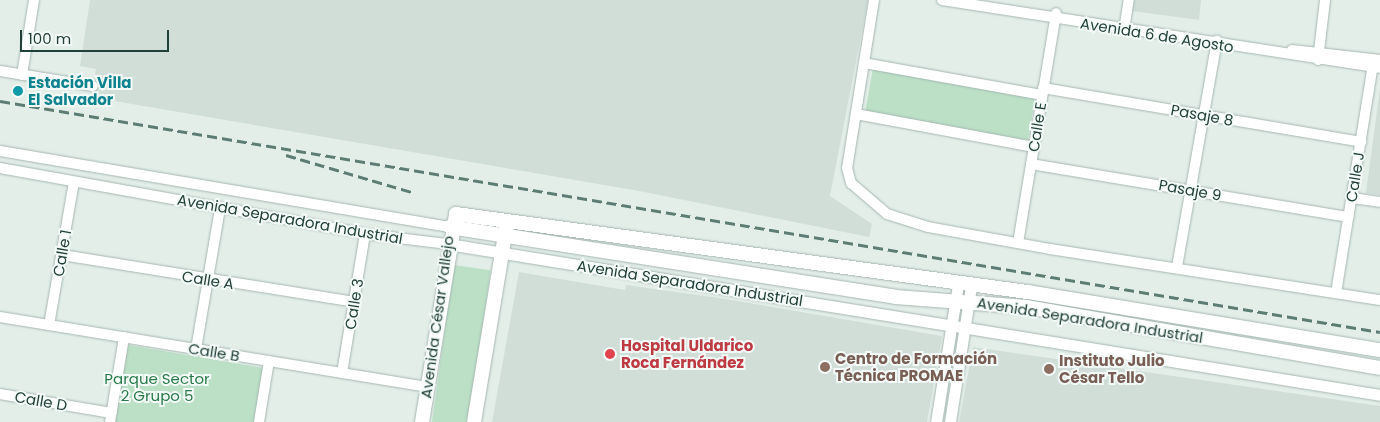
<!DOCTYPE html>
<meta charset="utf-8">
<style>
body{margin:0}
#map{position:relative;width:1380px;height:422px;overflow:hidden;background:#e3eee9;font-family:Poppins,sans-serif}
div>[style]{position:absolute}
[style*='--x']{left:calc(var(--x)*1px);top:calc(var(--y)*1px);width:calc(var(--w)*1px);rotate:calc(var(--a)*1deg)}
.built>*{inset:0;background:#d1ded8}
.green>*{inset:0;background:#bbe0c6;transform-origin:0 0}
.roads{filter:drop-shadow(0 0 1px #a5b6b1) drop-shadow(0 0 1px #a5b6b1)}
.minor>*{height:10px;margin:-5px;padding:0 5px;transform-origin:5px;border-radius:5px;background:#fff}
.tertiary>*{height:11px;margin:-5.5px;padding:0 5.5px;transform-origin:5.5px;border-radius:5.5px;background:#fff}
.secondary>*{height:14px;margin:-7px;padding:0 7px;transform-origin:7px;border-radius:7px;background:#fff}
.rail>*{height:3px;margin-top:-1.5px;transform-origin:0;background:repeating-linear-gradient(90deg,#5c7c74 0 10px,transparent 0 15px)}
.dots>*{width:14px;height:14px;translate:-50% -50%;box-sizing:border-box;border:2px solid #f4faf7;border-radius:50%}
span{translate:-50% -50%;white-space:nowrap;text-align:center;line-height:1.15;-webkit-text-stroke:4px #f4faf7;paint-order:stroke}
.street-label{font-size:15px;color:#214039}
.culture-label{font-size:15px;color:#0d838f;font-weight:700}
.left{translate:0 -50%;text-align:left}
.health-label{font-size:15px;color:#be3a42;font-weight:700}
.education-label{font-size:15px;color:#785e54;font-weight:700}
.park-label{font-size:15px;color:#297a4a}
.scale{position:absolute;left:20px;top:30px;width:149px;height:22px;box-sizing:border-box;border:2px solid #214039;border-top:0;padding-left:6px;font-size:15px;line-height:18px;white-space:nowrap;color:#214039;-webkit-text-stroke:4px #f4faf7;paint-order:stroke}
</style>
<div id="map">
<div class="built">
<div style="clip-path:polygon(90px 0,868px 0,830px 196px,872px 224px,869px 237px,639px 191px,91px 97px,96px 69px,80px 66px)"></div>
<div style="clip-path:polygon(1134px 0,1201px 0,1199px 20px,1132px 11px)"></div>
<div style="clip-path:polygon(1380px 88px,1380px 195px,1366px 193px)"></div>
<div style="clip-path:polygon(519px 272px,625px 290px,626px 285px,726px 299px,942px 336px,927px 422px,492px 422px)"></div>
<div style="clip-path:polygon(973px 347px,1380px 406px,1380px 422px,959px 422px)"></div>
</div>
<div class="green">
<div style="left:873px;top:68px;width:165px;height:45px;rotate:10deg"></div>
<div style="left:454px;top:265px;width:37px;height:159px;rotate:8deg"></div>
<div style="clip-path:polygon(128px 345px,263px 368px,254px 422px,115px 422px)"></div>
</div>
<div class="roads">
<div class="minor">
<div style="--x:874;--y:0;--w:170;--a:99.1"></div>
<div style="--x:847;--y:168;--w:16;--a:75"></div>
<div style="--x:851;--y:183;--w:48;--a:40.7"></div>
<div style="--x:887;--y:214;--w:43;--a:17.6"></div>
<div style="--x:928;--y:227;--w:124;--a:10.2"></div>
<div style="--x:1050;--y:249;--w:334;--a:8.8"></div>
<div style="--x:942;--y:0;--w:443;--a:8.8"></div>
<div style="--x:1124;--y:30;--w:30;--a:-81"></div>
<div style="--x:1292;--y:50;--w:89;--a:6.5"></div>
<div style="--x:1318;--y:60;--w:60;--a:-83.3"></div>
<div style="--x:864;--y:63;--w:181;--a:10.2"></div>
<div style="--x:0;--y:71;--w:94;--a:9.2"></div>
<div style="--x:22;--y:75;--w:76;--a:-80.9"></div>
<div style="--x:1043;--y:88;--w:323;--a:9.6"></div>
<div style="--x:856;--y:114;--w:181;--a:10.5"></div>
<div style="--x:0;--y:151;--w:456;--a:9.6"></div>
<div style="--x:1031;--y:164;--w:322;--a:9.5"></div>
<div style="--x:0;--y:168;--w:371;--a:10.2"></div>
<div style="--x:365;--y:234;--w:84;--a:6.9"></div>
<div style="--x:1352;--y:198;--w:28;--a:8"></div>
<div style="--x:1018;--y:243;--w:233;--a:-80.6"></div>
<div style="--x:62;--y:255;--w:296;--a:9.1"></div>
<div style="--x:1177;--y:267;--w:230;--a:-80"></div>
<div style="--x:1336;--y:293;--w:232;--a:-80.8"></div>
<div style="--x:0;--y:317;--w:434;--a:9.3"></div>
<div style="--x:49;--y:325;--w:145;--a:-80.1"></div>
<div style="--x:196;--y:349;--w:143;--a:-80.3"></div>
<div style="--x:342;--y:373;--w:141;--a:-80.6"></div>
<div style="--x:0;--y:394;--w:113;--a:9.7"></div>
<div style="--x:110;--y:422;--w:86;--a:-80.6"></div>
<div style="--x:259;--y:422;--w:62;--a:-80.7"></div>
</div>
<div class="tertiary">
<div style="--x:448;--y:244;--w:944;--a:9.2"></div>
<div style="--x:936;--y:422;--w:140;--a:-80.9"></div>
<div style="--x:950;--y:422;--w:138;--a:-81.2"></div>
</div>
<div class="secondary">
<div style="--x:450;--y:227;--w:451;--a:8.9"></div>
<div style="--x:896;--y:297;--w:131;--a:4.4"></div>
<div style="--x:1027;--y:307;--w:358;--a:9.8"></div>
<div style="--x:422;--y:422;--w:211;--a:-80.7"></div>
<div style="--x:456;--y:214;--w:577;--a:7.77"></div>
<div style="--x:1028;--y:292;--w:357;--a:9.4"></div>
<div style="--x:474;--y:422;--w:197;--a:-80.6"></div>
</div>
</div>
<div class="rail">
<div style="--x:0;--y:101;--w:1399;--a:9.5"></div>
<div style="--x:286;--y:155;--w:134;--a:16.4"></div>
</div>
<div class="dots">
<div style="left:18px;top:91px;background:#0f9aa8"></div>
<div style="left:610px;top:354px;background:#e0444e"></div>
<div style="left:825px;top:367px;background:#8d6e63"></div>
<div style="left:1049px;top:369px;background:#8d6e63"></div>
</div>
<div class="street-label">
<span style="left:1157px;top:35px;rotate:9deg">Avenida 6 de Agosto</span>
<span style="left:1202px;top:115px;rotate:10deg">Pasaje 8</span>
<span style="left:1037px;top:127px;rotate:-81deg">Calle E</span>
<span style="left:1355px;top:177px;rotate:-81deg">Calle J</span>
<span style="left:1190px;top:190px;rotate:10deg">Pasaje 9</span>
<span style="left:290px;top:219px;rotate:10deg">Avenida Separadora Industrial</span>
<span style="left:62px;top:253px;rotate:-80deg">Calle 1</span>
<span style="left:208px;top:280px;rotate:9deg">Calle A</span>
<span style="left:690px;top:283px;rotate:9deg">Avenida Separadora Industrial</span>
<span style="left:354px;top:304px;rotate:-81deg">Calle 3</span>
<span style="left:437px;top:317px;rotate:-82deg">Avenida César Vallejo</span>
<span style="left:1090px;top:320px;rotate:9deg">Avenida Separadora Industrial</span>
<span style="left:214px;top:352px;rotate:9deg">Calle B</span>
<span style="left:41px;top:401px;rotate:10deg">Calle D</span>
</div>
<div class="culture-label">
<span class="left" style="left:28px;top:91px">Estación Villa<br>El Salvador</span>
</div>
<div class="health-label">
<span class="left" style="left:621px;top:354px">Hospital Uldarico<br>Roca Fernández</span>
</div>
<div class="education-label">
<span class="left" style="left:835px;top:367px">Centro de Formación<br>Técnica PROMAE</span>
<span class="left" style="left:1059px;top:369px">Instituto Julio<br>César Tello</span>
</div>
<div class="park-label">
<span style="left:157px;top:387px">Parque Sector<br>2 Grupo 5</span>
</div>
<div class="scale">100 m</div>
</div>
